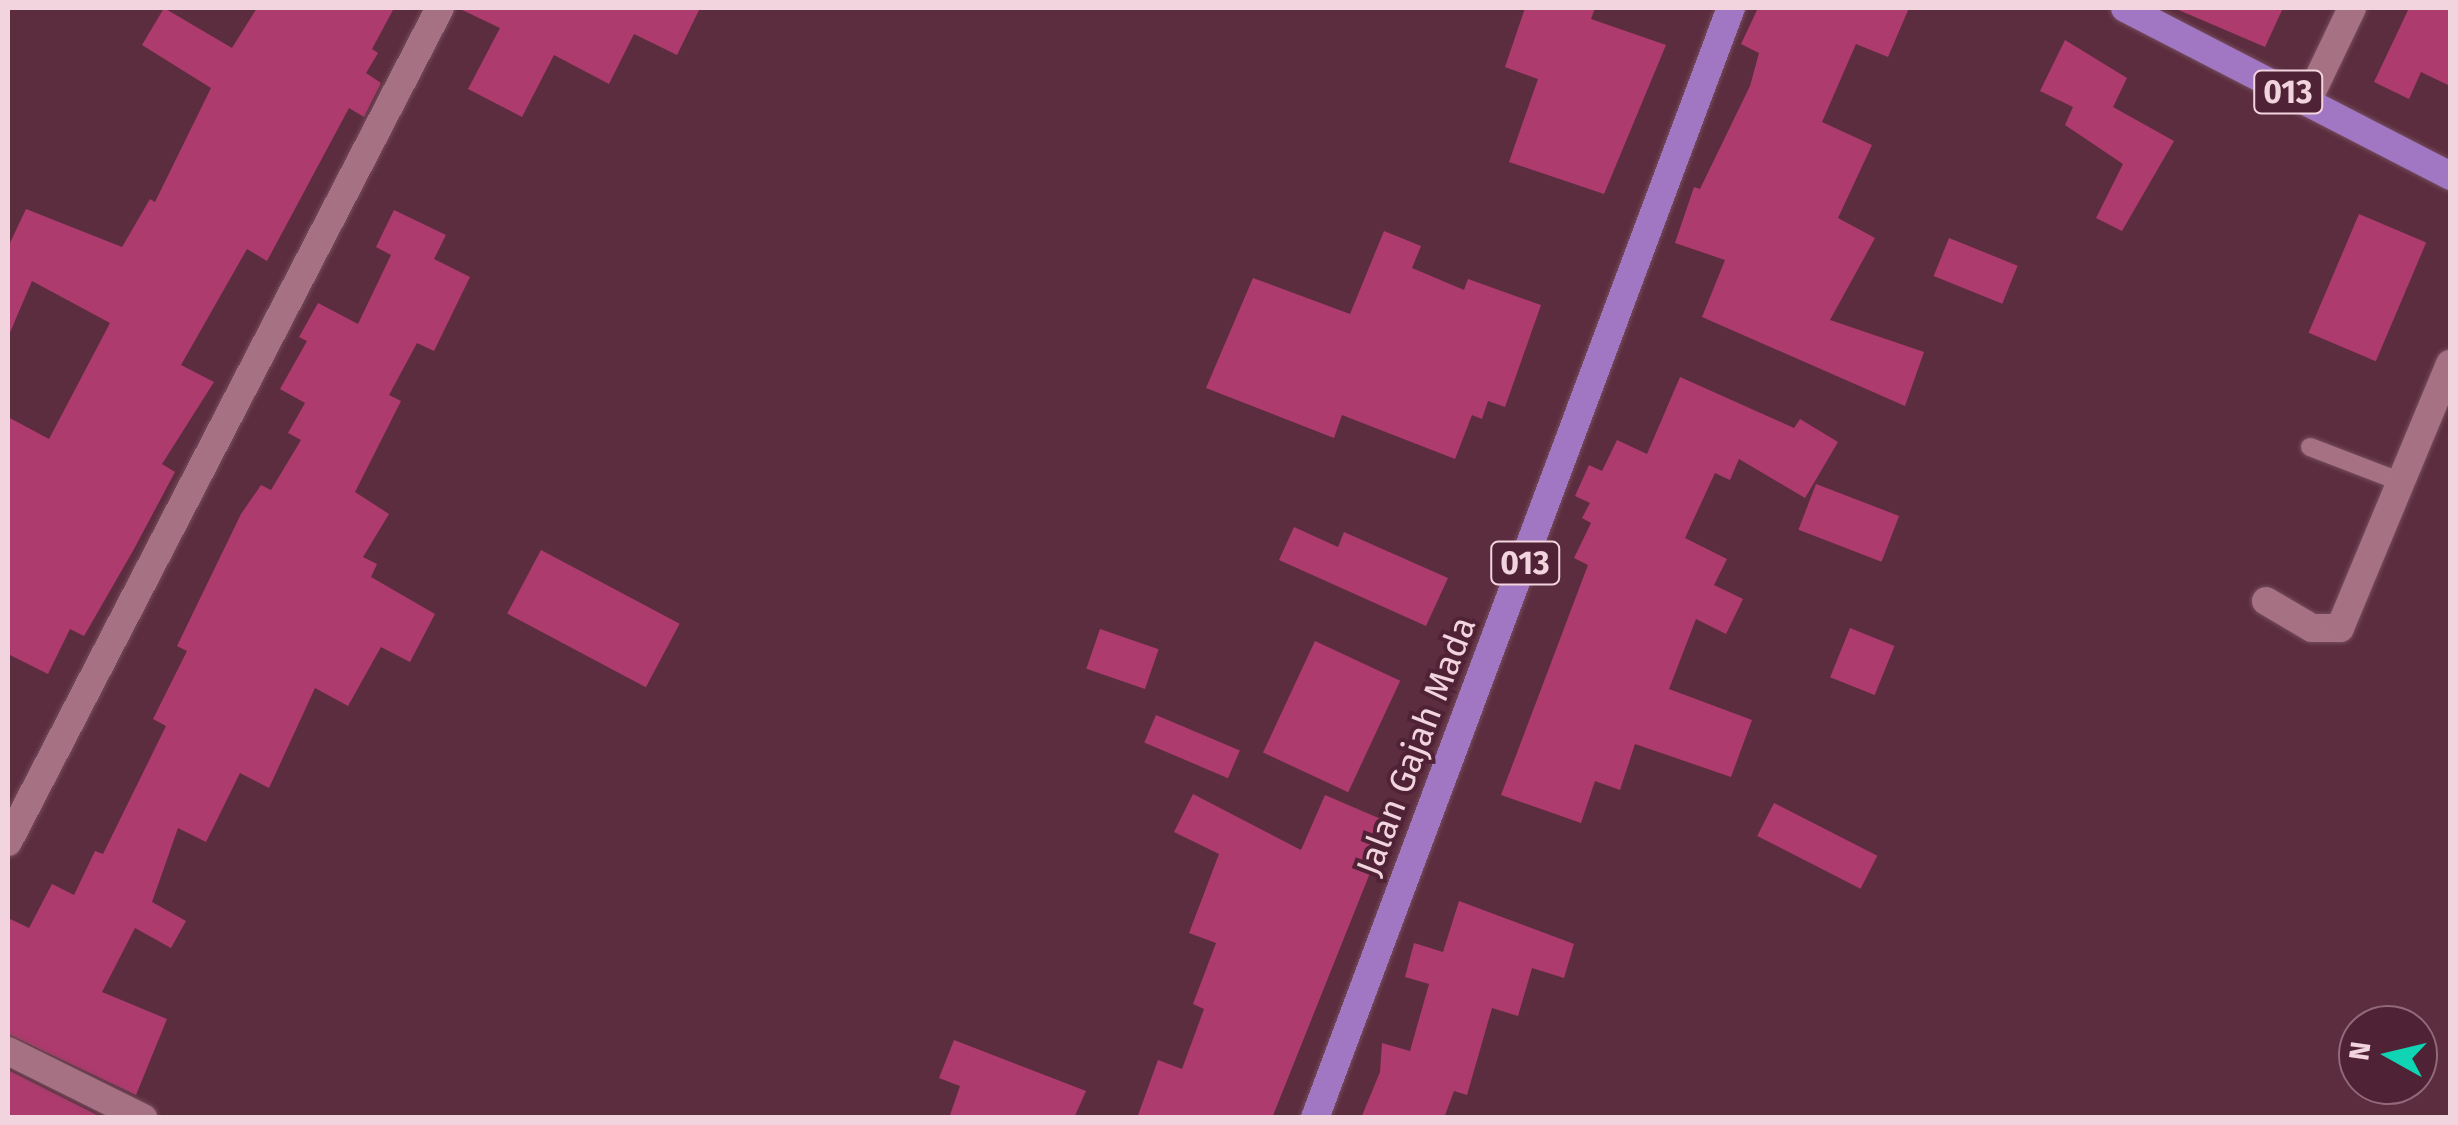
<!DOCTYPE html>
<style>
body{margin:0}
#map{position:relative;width:2458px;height:1125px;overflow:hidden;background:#5c2d3f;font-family:"Fira Sans",sans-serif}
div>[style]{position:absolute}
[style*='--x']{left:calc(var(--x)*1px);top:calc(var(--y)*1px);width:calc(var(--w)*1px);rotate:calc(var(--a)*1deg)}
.building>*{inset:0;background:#ae3b6e;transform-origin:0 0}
.roads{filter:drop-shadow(0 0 2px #754d5d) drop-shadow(0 0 2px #754d5d)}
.service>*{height:18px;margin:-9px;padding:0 9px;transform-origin:9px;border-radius:9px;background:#a77184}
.minor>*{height:28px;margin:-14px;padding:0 14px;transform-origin:14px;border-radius:14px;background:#a77184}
.primary>*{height:28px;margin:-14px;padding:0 14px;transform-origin:14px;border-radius:14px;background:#a176c2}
span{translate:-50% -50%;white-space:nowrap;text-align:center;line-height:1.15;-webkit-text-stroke:8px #502235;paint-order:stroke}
.shield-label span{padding:2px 8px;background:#502235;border:2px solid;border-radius:8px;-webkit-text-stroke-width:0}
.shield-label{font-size:32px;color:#f2d4de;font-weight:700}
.street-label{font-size:35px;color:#f2d4de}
.frame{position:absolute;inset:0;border:10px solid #f2d4de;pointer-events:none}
.north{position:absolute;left:2338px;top:1005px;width:100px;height:100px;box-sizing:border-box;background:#502235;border:2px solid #916979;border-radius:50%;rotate:278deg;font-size:28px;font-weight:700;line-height:40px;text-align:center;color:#f2d4de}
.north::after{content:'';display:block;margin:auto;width:35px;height:45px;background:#0fd5b4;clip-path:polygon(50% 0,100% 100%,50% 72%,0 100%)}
</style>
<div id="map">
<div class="building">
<div style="clip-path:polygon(164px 8px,232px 48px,257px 8px,394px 8px,372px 49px,378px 53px,366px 73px,381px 83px,364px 117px,349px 108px,267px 261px,247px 249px,181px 365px,214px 382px,162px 464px,175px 472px,134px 549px,84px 636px,70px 629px,48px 674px,8px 654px,8px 417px,49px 439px,110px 323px,32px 281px,8px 337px,8px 247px,26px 209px,122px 247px,150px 199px,155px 202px,211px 88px,142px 45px)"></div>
<div style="clip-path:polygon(458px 8px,700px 8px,677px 55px,634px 34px,609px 84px,554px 55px,522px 117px,468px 89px,500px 28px)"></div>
<div style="clip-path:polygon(1525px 8px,1595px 8px,1591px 19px,1666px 45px,1604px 194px,1509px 162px,1538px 79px,1505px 67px)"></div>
<div style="clip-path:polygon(1758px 8px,1909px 8px,1888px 57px,1856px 44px,1822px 122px,1872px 145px,1838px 218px,1875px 238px,1830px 320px,1924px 352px,1905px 406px,1702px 317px,1725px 260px,1675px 243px,1694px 187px,1700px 189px,1750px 86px,1759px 53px,1741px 44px)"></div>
<div style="clip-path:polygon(2174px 8px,2283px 8px,2265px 47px)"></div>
<div style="clip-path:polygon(2409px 8px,2450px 8px,2450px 86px,2421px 72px,2409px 99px,2374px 82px)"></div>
<div style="clip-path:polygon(2065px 40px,2127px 78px,2113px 107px,2174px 141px,2122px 231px,2096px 218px,2123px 164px,2065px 125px,2073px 107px,2040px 91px)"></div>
<div style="clip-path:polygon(394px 210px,446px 235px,434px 259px,470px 277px,434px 351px,417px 343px,389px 395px,401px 401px,355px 492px,389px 514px,363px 557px,377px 564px,371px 577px,435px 614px,410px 662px,381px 647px,348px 706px,315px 688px,269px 788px,240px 773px,206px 842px,178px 828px,152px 902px,186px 921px,171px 948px,135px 928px,102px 992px,167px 1019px,136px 1095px,8px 1034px,8px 918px,29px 928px,52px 884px,74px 895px,95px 851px,103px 854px,166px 726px,153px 719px,187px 651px,177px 646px,241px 514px,261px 485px,271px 490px,301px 440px,288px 433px,305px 403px,280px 389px,307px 341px,299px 337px,318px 303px,358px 324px,391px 255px,376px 247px)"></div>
<div style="left:2359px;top:214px;width:73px;height:129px;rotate:23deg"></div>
<div style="clip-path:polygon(1384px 231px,1421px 246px,1412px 268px,1464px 290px,1468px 279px,1541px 305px,1505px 407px,1488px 401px,1482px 419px,1472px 415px,1455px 459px,1342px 415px,1334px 438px,1206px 388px,1253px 278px,1350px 314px)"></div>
<div style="left:1949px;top:238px;width:74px;height:41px;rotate:22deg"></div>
<div style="clip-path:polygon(1680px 377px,1794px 428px,1800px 419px,1838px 442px,1805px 498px,1739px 459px,1730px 480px,1715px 473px,1685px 538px,1727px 559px,1714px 585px,1743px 599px,1726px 634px,1696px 619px,1669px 689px,1752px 720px,1731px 777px,1635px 744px,1620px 790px,1595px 781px,1581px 823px,1501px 795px,1588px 565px,1574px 558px,1591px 523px,1582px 518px,1590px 503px,1575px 496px,1589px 465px,1602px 471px,1617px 440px,1647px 454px)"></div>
<div style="left:1816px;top:484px;width:89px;height:49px;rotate:21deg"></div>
<div style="clip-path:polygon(1294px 527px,1338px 547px,1344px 532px,1448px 578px,1426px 626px,1279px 560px)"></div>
<div style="left:541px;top:550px;width:157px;height:72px;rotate:28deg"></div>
<div style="left:1850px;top:628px;width:48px;height:53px;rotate:22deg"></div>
<div style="left:1100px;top:629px;width:62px;height:42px;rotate:19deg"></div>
<div style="left:1315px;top:641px;width:94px;height:123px;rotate:25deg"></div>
<div style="left:1156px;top:715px;width:91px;height:30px;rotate:23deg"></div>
<div style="clip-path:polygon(1193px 794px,1301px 850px,1325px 795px,1390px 823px,1272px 1118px,1137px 1118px,1158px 1060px,1182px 1069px,1204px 1009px,1193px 1004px,1216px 943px,1189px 933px,1219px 854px,1174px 832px)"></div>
<div style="left:1774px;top:803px;width:116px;height:37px;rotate:27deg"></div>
<div style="clip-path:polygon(1459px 901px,1574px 944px,1564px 978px,1532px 968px,1518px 1016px,1492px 1008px,1467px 1095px,1454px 1091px,1444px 1118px,1361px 1118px,1380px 1072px,1382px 1043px,1410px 1051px,1429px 984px,1405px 977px,1414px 943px,1443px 952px)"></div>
<div style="clip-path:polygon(954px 1040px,1086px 1091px,1074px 1118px,949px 1118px,960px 1086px,939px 1078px)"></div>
<div style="clip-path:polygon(8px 1070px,103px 1118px,8px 1118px)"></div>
</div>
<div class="roads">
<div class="service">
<div style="--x:2310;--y:447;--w:97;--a:21"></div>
</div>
<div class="minor">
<div style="--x:2307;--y:102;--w:104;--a:-64.4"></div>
<div style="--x:2266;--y:601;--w:53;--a:30.4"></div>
<div style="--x:2312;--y:628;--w:28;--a:0"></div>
<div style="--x:2340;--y:628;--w:286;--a:-67.4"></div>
<div style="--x:8;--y:842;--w:939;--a:-62.62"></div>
<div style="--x:8;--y:1051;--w:151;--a:26.4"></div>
</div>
<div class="primary">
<div style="--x:2125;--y:8;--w:366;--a:27.3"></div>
<div style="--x:1315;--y:1118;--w:1185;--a:-69.46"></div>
</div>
</div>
<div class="shield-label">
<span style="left:2288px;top:92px">013</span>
<span style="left:1525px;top:563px">013</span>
</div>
<div class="street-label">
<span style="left:1416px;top:746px;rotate:-69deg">Jalan Gajah Mada</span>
</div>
<div class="frame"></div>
<div class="north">N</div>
</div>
